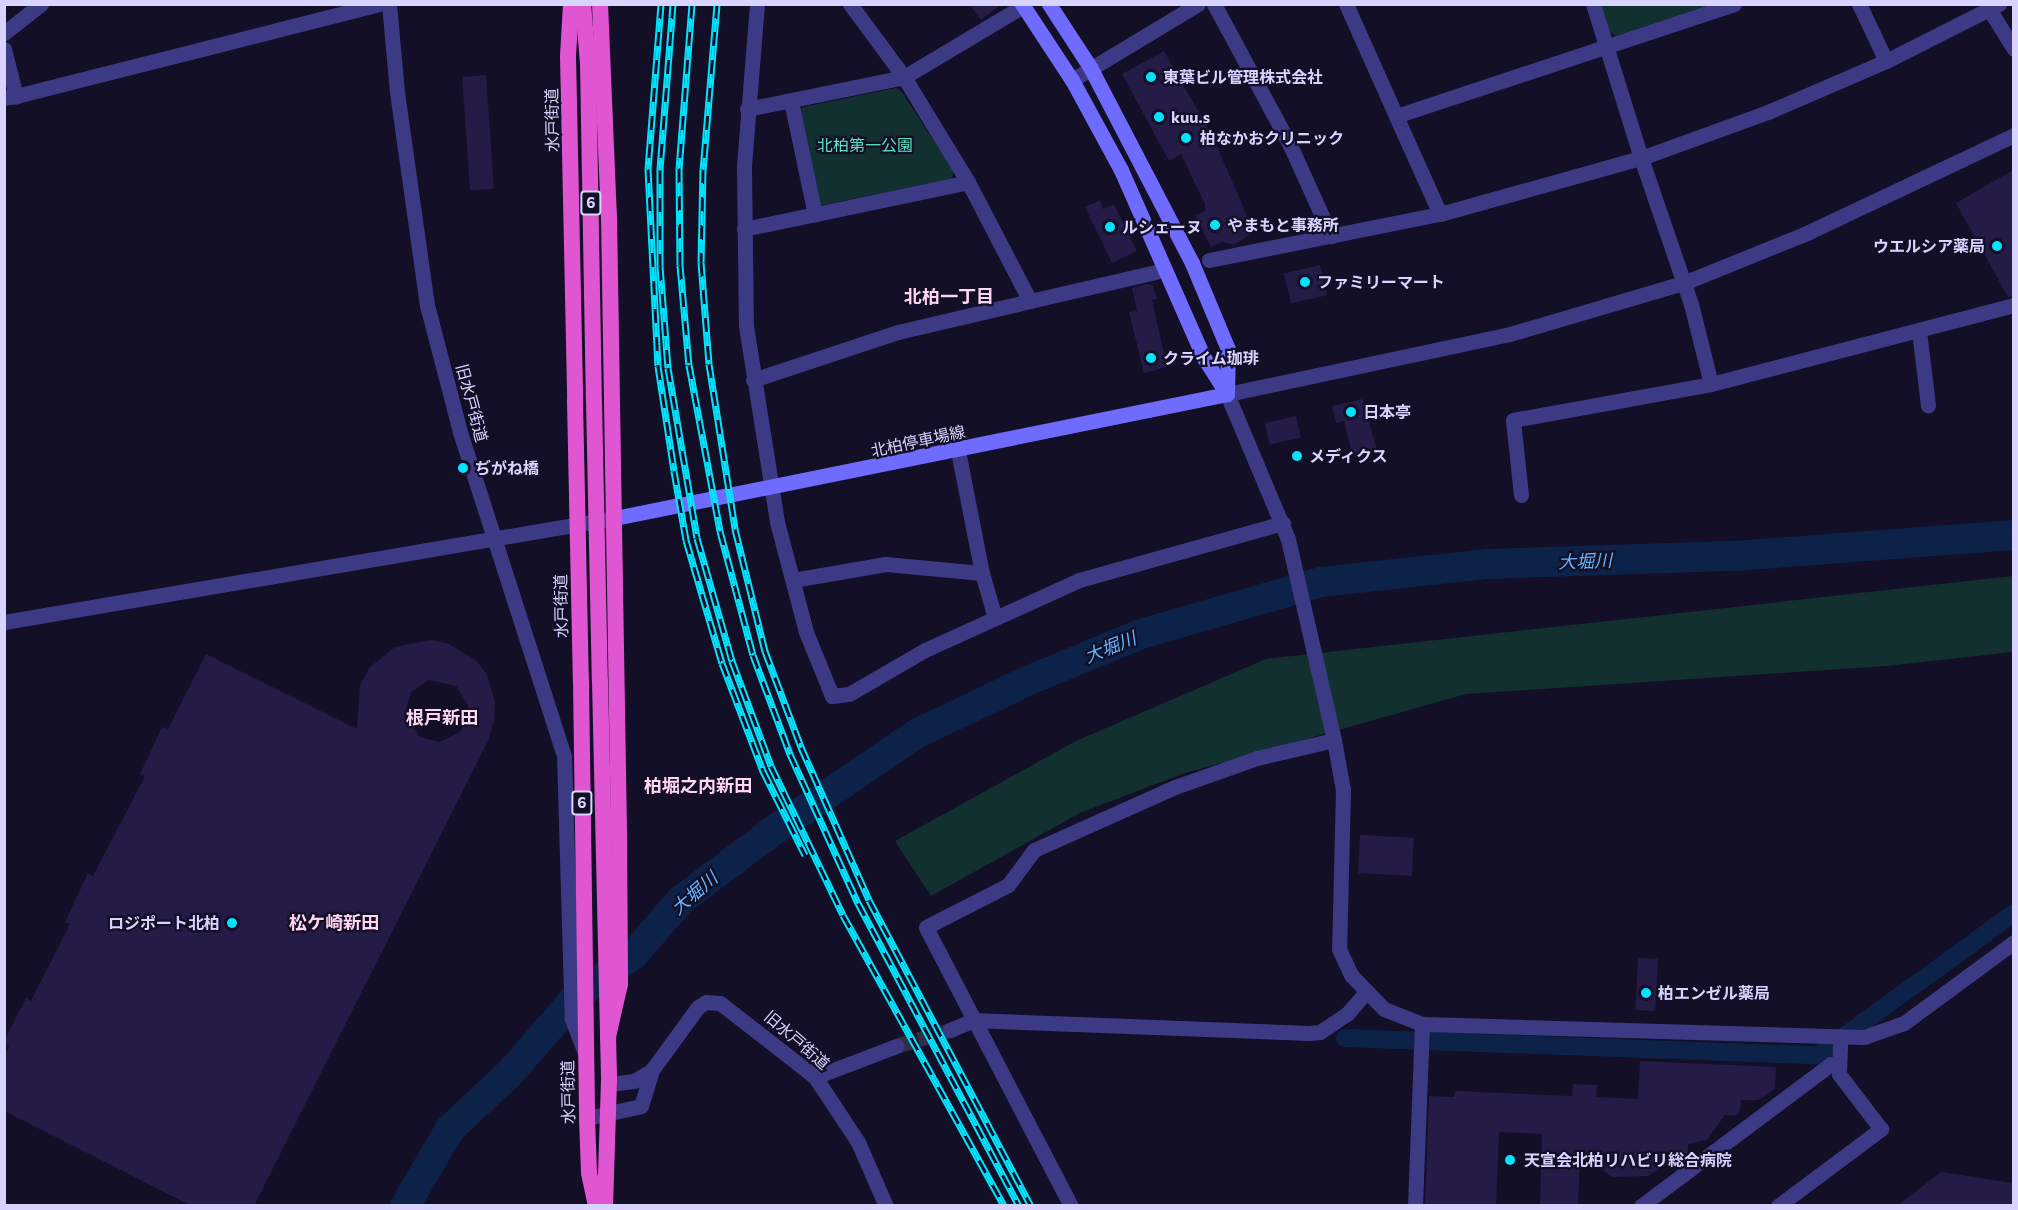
<!DOCTYPE html>
<meta charset="utf-8">
<style>
body{margin:0}
#map{position:relative;width:2018px;height:1210px;overflow:hidden;background:#130f26;font-family:Commissioner,"Noto Sans JP",sans-serif}
div>[style]{position:absolute}
[style*='--x']{left:calc(var(--x)*1px);top:calc(var(--y)*1px);width:calc(var(--w)*1px);rotate:calc(var(--a)*1deg)}
.green>*{inset:0;background:#12302f}
.canal>*{height:18px;margin:-9px;padding:0 9px;transform-origin:9px;border-radius:9px;background:#0c2248}
.river>*{height:30px;margin:-15px;padding:0 15px;transform-origin:15px;border-radius:15px;background:#0c2248}
.building>*{inset:0;background:#241b47;transform-origin:0 0}
.minor-tunnel>*{height:15px;margin-top:-7.5px;transform-origin:0;background:repeating-linear-gradient(90deg,#312d47 0 15px,transparent 0 23px)}
.minor>*{height:15px;margin:-7.5px;padding:0 7.5px;transform-origin:7.5px;border-radius:7.5px;background:#3d3a85}
.tertiary>*{height:15px;margin:-7.5px;padding:0 7.5px;transform-origin:7.5px;border-radius:7.5px;background:#3d3a85}
.secondary>*{height:15px;margin:-7.5px;padding:0 7.5px;transform-origin:7.5px;border-radius:7.5px;background:#6f6bff}
.trunk>*{height:16px;margin:-8px;padding:0 8px;transform-origin:8px;border-radius:8px;background:#e055d1}
.rail>*{height:7px;margin-top:-3.5px;transform-origin:0;background:repeating-linear-gradient(90deg,#130f26 0 14px,#00e5ff 0 28px);box-sizing:border-box;border-block:2px solid #00e5ff}
.trunk-bridge>*{height:16px;margin:-8px;padding:0 8px;transform-origin:8px;border-radius:8px;background:#e055d1}
.dots>*{width:16px;height:16px;translate:-50% -50%;box-sizing:border-box;border:3px solid #130f26;border-radius:50%}
span{translate:-50% -50%;white-space:nowrap;text-align:center;line-height:1.15;-webkit-text-stroke:4.5px #130f26;paint-order:stroke}
.shield-label span{padding:2px 4px;background:#130f26;border:2px solid;border-radius:4px;-webkit-text-stroke-width:0}
.shield-label{font-size:15px;color:#d9d4ff;font-weight:700}
.poi-label{font-size:16px;color:#d9d4ff;font-weight:700}
.left{translate:0 -50%;text-align:left}
.right{translate:-100% -50%;text-align:right}
.street-label{font-size:16px;color:#d9d4ff}
.park-label{font-size:16px;color:#5fe0c0}
.neighbourhood-label{font-size:18px;color:#ffd6f0;font-weight:700}
.water-label{font-size:18px;color:#62b6ff;font-style:italic}
.frame{position:absolute;inset:0;border:6px solid #d9d4ff;pointer-events:none}
</style>
<div id="map">
<div class="green">
<div style="clip-path:polygon(1600px 5px,1711px 5px,1616px 36px,1608px 31px)"></div>
<div style="clip-path:polygon(896px 88px,902px 92px,954px 172px,951px 179px,822px 205px,816px 200px,798px 113px,803px 107px)"></div>
<div style="clip-path:polygon(2013px 576px,2013px 652px,1886px 666px,1466px 694px,1182px 774px,1080px 813px,931px 896px,895px 841px,1076px 741px,1266px 659px)"></div>
</div>
<div class="canal">
<div style="--x:1345;--y:1038;--w:473;--a:2.1"></div>
<div style="--x:1818;--y:1055;--w:242;--a:-35.9"></div>
</div>
<div class="river">
<div style="--x:405;--y:1206;--w:89;--a:-59.7"></div>
<div style="--x:450;--y:1129;--w:82;--a:-43"></div>
<div style="--x:510;--y:1073;--w:103;--a:-48.9"></div>
<div style="--x:578;--y:995;--w:69;--a:-36.2"></div>
<div style="--x:634;--y:954;--w:72;--a:-49"></div>
<div style="--x:681;--y:900;--w:115;--a:-36.9"></div>
<div style="--x:773;--y:831;--w:175;--a:-34.1"></div>
<div style="--x:918;--y:733;--w:121;--a:-25.5"></div>
<div style="--x:1027;--y:681;--w:123;--a:-22.4"></div>
<div style="--x:1141;--y:634;--w:187;--a:-16.1"></div>
<div style="--x:1321;--y:582;--w:168;--a:-6.2"></div>
<div style="--x:1488;--y:564;--w:247;--a:-1.9"></div>
<div style="--x:1735;--y:556;--w:280;--a:-4.3"></div>
</div>
<div class="building">
<div style="clip-path:polygon(969px 4px,1002px 4px,981px 20px)"></div>
<div style="clip-path:polygon(1164px 51px,1213px 137px,1254px 232px,1234px 245px,1222px 242px,1211px 247px,1195px 215px,1205px 211px,1205px 204px,1181px 154px,1169px 161px,1122px 74px)"></div>
<div style="left:486px;top:75px;width:114px;height:24px;rotate:86deg"></div>
<div style="clip-path:polygon(2013px 170px,2013px 296px,2008px 297px,1956px 203px)"></div>
<div style="clip-path:polygon(1100px 200px,1103px 209px,1114px 204px,1137px 251px,1112px 263px,1085px 207px)"></div>
<div style="left:1320px;top:265px;width:31px;height:37px;rotate:77deg"></div>
<div style="clip-path:polygon(1147px 284px,1153px 285px,1157px 299px,1152px 300px,1167px 367px,1144px 373px,1129px 312px,1137px 311px,1132px 288px)"></div>
<div style="clip-path:polygon(1363px 399px,1377px 451px,1353px 457px,1344px 421px,1336px 423px,1332px 406px)"></div>
<div style="left:1296px;top:416px;width:22px;height:32px;rotate:77deg"></div>
<div style="clip-path:polygon(evenodd,430px 640px,447px 643px,476px 660px,487px 675px,495px 702px,494px 721px,488px 741px,254px 1206px,192px 1206px,4px 1111px,4px 1056px,9px 1047px,4px 1041px,26px 998px,31px 1001px,70px 924px,65px 922px,88px 873px,93px 876px,145px 776px,140px 774px,162px 727px,168px 729px,206px 654px,357px 729px,360px 685px,369px 668px,395px 647px,430px 640px,429px 680px,456px 686px,468px 705px,468px 716px,460px 732px,440px 742px,420px 737px,405px 713px,411px 692px,429px 680px)"></div>
<div style="left:1360px;top:835px;width:54px;height:38px;rotate:3deg"></div>
<div style="left:1638px;top:958px;width:20px;height:52px;rotate:3deg"></div>
<div style="clip-path:polygon(1640px 1061px,1776px 1067px,1775px 1089px,1758px 1100px,1741px 1100px,1740px 1111px,1736px 1116px,1725px 1115px,1707px 1140px,1688px 1144px,1688px 1153px,1648px 1176px,1613px 1177px,1580px 1155px,1578px 1206px,1540px 1206px,1542px 1134px,1499px 1132px,1496px 1206px,1425px 1206px,1429px 1096px,1454px 1097px,1455px 1091px,1572px 1096px,1573px 1084px,1597px 1085px,1596px 1097px,1638px 1099px)"></div>
<div style="clip-path:polygon(1941px 1172px,2013px 1183px,2013px 1206px,1897px 1206px)"></div>
</div>
<div class="minor-tunnel">
<div style="--x:896;--y:1046;--w:56;--a:-16.5"></div>
</div>
<div class="minor">
<div style="--x:757;--y:4;--w:163;--a:94.6"></div>
<div style="--x:744;--y:166;--w:160;--a:89.3"></div>
<div style="--x:746;--y:326;--w:198;--a:81"></div>
<div style="--x:777;--y:522;--w:114;--a:75.2"></div>
<div style="--x:806;--y:632;--w:69;--a:67.9"></div>
<div style="--x:832;--y:696;--w:17;--a:-7"></div>
<div style="--x:849;--y:694;--w:88;--a:-30.1"></div>
<div style="--x:925;--y:650;--w:169;--a:-24.4"></div>
<div style="--x:1079;--y:580;--w:212;--a:-15.6"></div>
<div style="--x:1214;--y:4;--w:160;--a:61.7"></div>
<div style="--x:1290;--y:145;--w:100;--a:65.7"></div>
<div style="--x:1346;--y:4;--w:123;--a:65.9"></div>
<div style="--x:1986;--y:4;--w:53;--a:58.1"></div>
<div style="--x:4;--y:33;--w:47;--a:-38.1"></div>
<div style="--x:4;--y:49;--w:49;--a:75.7"></div>
<div style="--x:16;--y:96;--w:12;--a:171"></div>
<div style="--x:1886;--y:61;--w:127;--a:-26.8"></div>
<div style="--x:1072;--y:80;--w:147;--a:-31.1"></div>
<div style="--x:791;--y:101;--w:116;--a:78.1"></div>
<div style="--x:747;--y:109;--w:160;--a:-11.5"></div>
<div style="--x:904;--y:77;--w:139;--a:-30.8"></div>
<div style="--x:1440;--y:214;--w:209;--a:-15.6"></div>
<div style="--x:1641;--y:158;--w:161;--a:-107.3"></div>
<div style="--x:744;--y:229;--w:229;--a:-11.8"></div>
<div style="--x:1209;--y:260;--w:236;--a:-11.3"></div>
<div style="--x:1440;--y:214;--w:107;--a:-114.2"></div>
<div style="--x:1396;--y:116;--w:356;--a:-18.3"></div>
<div style="--x:1030;--y:301;--w:129;--a:-13"></div>
<div style="--x:1919;--y:331;--w:75;--a:83.1"></div>
<div style="--x:753;--y:380;--w:153;--a:-18.3"></div>
<div style="--x:898;--y:332;--w:136;--a:-13.2"></div>
<div style="--x:1030;--y:301;--w:134;--a:-117.5"></div>
<div style="--x:968;--y:182;--w:123;--a:-121.4"></div>
<div style="--x:904;--y:77;--w:91;--a:-126.5"></div>
<div style="--x:1711;--y:384;--w:82;--a:-104"></div>
<div style="--x:1691;--y:304;--w:154;--a:-108.9"></div>
<div style="--x:1641;--y:158;--w:135;--a:-19.9"></div>
<div style="--x:1768;--y:112;--w:129;--a:-23.4"></div>
<div style="--x:1886;--y:61;--w:63;--a:-115.3"></div>
<div style="--x:958;--y:451;--w:124;--a:78.9"></div>
<div style="--x:982;--y:573;--w:47;--a:73.9"></div>
<div style="--x:1521;--y:495;--w:75;--a:-96.1"></div>
<div style="--x:1513;--y:420;--w:201;--a:-10.3"></div>
<div style="--x:1711;--y:384;--w:313;--a:-14.6"></div>
<div style="--x:793;--y:580;--w:94;--a:-9.8"></div>
<div style="--x:886;--y:564;--w:96;--a:5.4"></div>
<div style="--x:950;--y:1030;--w:25;--a:-23"></div>
<div style="--x:973;--y:1020;--w:336;--a:2.2"></div>
<div style="--x:1309;--y:1033;--w:11;--a:-5"></div>
<div style="--x:1320;--y:1032;--w:32;--a:-34"></div>
<div style="--x:1347;--y:1014;--w:28;--a:-49"></div>
<div style="--x:815;--y:1077;--w:87;--a:-20.9"></div>
<div style="--x:1071;--y:1206;--w:314;--a:-117.5"></div>
<div style="--x:926;--y:927;--w:92;--a:-27.1"></div>
<div style="--x:1008;--y:885;--w:44;--a:-53.4"></div>
<div style="--x:1034;--y:850;--w:154;--a:-24.1"></div>
<div style="--x:1175;--y:787;--w:87;--a:-19.5"></div>
<div style="--x:1257;--y:758;--w:79;--a:-13.2"></div>
<div style="--x:1415;--y:1206;--w:182;--a:-87.8"></div>
<div style="--x:1641;--y:1206;--w:237;--a:-36.8"></div>
<div style="--x:1831;--y:1064;--w:8;--a:0"></div>
<div style="--x:1778;--y:1206;--w:129;--a:-36.8"></div>
<div style="--x:1881;--y:1129;--w:69;--a:-127.4"></div>
<div style="--x:1839;--y:1074;--w:36;--a:-88"></div>
</div>
<div class="tertiary">
<div style="--x:389;--y:4;--w:88;--a:84.8"></div>
<div style="--x:397;--y:92;--w:215;--a:82"></div>
<div style="--x:427;--y:305;--w:131;--a:75.4"></div>
<div style="--x:460;--y:432;--w:340;--a:72.2"></div>
<div style="--x:564;--y:756;--w:263;--a:88.3"></div>
<div style="--x:572;--y:1019;--w:34;--a:69"></div>
<div style="--x:16;--y:96;--w:374;--a:-14.2"></div>
<div style="--x:2014;--y:135;--w:229;--a:154.7"></div>
<div style="--x:1807;--y:233;--w:134;--a:158"></div>
<div style="--x:1683;--y:283;--w:180;--a:163.6"></div>
<div style="--x:1510;--y:334;--w:289;--a:168"></div>
<div style="--x:1227;--y:394;--w:157;--a:67.2"></div>
<div style="--x:1288;--y:539;--w:206;--a:77.1"></div>
<div style="--x:1334;--y:740;--w:51;--a:79.8"></div>
<div style="--x:1343;--y:790;--w:159;--a:91.4"></div>
<div style="--x:1339;--y:949;--w:29;--a:65"></div>
<div style="--x:1351;--y:975;--w:47;--a:45.9"></div>
<div style="--x:1384;--y:1009;--w:41;--a:21.5"></div>
<div style="--x:1422;--y:1024;--w:442;--a:1.7"></div>
<div style="--x:1864;--y:1037;--w:42;--a:-19.3"></div>
<div style="--x:1904;--y:1023;--w:137;--a:-36.4"></div>
<div style="--x:4;--y:622;--w:620;--a:-9.66"></div>
<div style="--x:609;--y:1084;--w:25;--a:-7"></div>
<div style="--x:634;--y:1081;--w:21;--a:-31"></div>
<div style="--x:587;--y:1118;--w:55;--a:-12.5"></div>
<div style="--x:641;--y:1106;--w:38;--a:-73"></div>
<div style="--x:652;--y:1070;--w:78;--a:-53.9"></div>
<div style="--x:698;--y:1007;--w:9;--a:-32"></div>
<div style="--x:706;--y:1002;--w:14;--a:4"></div>
<div style="--x:720;--y:1003;--w:120;--a:37.9"></div>
<div style="--x:815;--y:1077;--w:78;--a:56.5"></div>
<div style="--x:858;--y:1142;--w:70;--a:66.4"></div>
</div>
<div class="secondary">
<div style="--x:1022;--y:4;--w:91;--a:56.7"></div>
<div style="--x:1072;--y:80;--w:102;--a:61.4"></div>
<div style="--x:1121;--y:170;--w:206;--a:66.2"></div>
<div style="--x:1204;--y:358;--w:43;--a:57.4"></div>
<div style="--x:1049;--y:4;--w:75;--a:56.9"></div>
<div style="--x:1090;--y:67;--w:221;--a:62.5"></div>
<div style="--x:1192;--y:263;--w:93;--a:67.3"></div>
<div style="--x:1228;--y:349;--w:45;--a:91.3"></div>
<div style="--x:615;--y:518;--w:624;--a:-11.45"></div>
</div>
<div class="trunk">
<div style="--x:571;--y:4;--w:52;--a:93.3"></div>
<div style="--x:568;--y:56;--w:345;--a:88.8"></div>
<div style="--x:583;--y:4;--w:59;--a:85.2"></div>
<div style="--x:588;--y:63;--w:339;--a:89"></div>
<div style="--x:600;--y:4;--w:213;--a:87.6"></div>
<div style="--x:609;--y:217;--w:617;--a:89.07"></div>
<div style="--x:619;--y:834;--w:150;--a:89.6"></div>
<div style="--x:620;--y:984;--w:54;--a:102.8"></div>
<div style="--x:581;--y:681;--w:437;--a:89.2"></div>
<div style="--x:587;--y:1118;--w:55;--a:87.9"></div>
<div style="--x:589;--y:1173;--w:34;--a:78"></div>
<div style="--x:600;--y:681;--w:399;--a:88.7"></div>
<div style="--x:609;--y:1080;--w:126;--a:91.8"></div>
</div>
<div class="rail">
<div style="--x:661;--y:4;--w:166;--a:94.5"></div>
<div style="--x:648;--y:169;--w:197;--a:87.1"></div>
<div style="--x:658;--y:366;--w:106;--a:81.3"></div>
<div style="--x:674;--y:471;--w:70;--a:80.1"></div>
<div style="--x:686;--y:540;--w:128;--a:73.7"></div>
<div style="--x:722;--y:663;--w:116;--a:69.2"></div>
<div style="--x:763;--y:771;--w:94;--a:63.4"></div>
<div style="--x:673;--y:4;--w:167;--a:94.5"></div>
<div style="--x:660;--y:170;--w:96;--a:90"></div>
<div style="--x:660;--y:266;--w:102;--a:85.5"></div>
<div style="--x:668;--y:368;--w:172;--a:80.3"></div>
<div style="--x:697;--y:538;--w:128;--a:74.1"></div>
<div style="--x:732;--y:661;--w:112;--a:69.6"></div>
<div style="--x:771;--y:766;--w:165;--a:64.2"></div>
<div style="--x:843;--y:915;--w:333;--a:61"></div>
<div style="--x:692;--y:4;--w:165;--a:94.5"></div>
<div style="--x:679;--y:168;--w:97;--a:89.4"></div>
<div style="--x:680;--y:265;--w:100;--a:84.9"></div>
<div style="--x:689;--y:365;--w:169;--a:79.4"></div>
<div style="--x:720;--y:531;--w:128;--a:75.1"></div>
<div style="--x:753;--y:655;--w:106;--a:69.5"></div>
<div style="--x:790;--y:754;--w:164;--a:65.5"></div>
<div style="--x:858;--y:903;--w:343;--a:62"></div>
<div style="--x:717;--y:4;--w:166;--a:94.8"></div>
<div style="--x:703;--y:169;--w:93;--a:91.2"></div>
<div style="--x:701;--y:262;--w:102;--a:85.5"></div>
<div style="--x:709;--y:364;--w:167;--a:81"></div>
<div style="--x:735;--y:529;--w:126;--a:76.2"></div>
<div style="--x:765;--y:651;--w:103;--a:69.4"></div>
<div style="--x:801;--y:747;--w:167;--a:66"></div>
<div style="--x:869;--y:900;--w:346;--a:62.1"></div>
</div>
<div class="trunk-bridge">
<div style="--x:575;--y:401;--w:280;--a:88.8"></div>
<div style="--x:594;--y:402;--w:279;--a:88.8"></div>
</div>
<div class="dots">
<div style="left:1151px;top:77px;background:#00e5ff"></div>
<div style="left:1159px;top:117px;background:#00e5ff"></div>
<div style="left:1186px;top:138px;background:#00e5ff"></div>
<div style="left:1215px;top:225px;background:#00e5ff"></div>
<div style="left:1110px;top:227px;background:#00e5ff"></div>
<div style="left:1997px;top:246px;background:#00e5ff"></div>
<div style="left:1305px;top:282px;background:#00e5ff"></div>
<div style="left:1151px;top:358px;background:#00e5ff"></div>
<div style="left:1351px;top:412px;background:#00e5ff"></div>
<div style="left:1297px;top:456px;background:#00e5ff"></div>
<div style="left:463px;top:468px;background:#00e5ff"></div>
<div style="left:232px;top:923px;background:#00e5ff"></div>
<div style="left:1646px;top:993px;background:#00e5ff"></div>
<div style="left:1510px;top:1160px;background:#00e5ff"></div>
</div>
<div class="shield-label">
<span style="left:591px;top:203px">6</span>
<span style="left:582px;top:803px">6</span>
</div>
<div class="poi-label">
<span class="left" style="left:1163px;top:77px">東葉ビル管理株式会社</span>
<span class="left" style="left:1171px;top:117px">kuu.s</span>
<span class="left" style="left:1200px;top:138px">柏なかおクリニック</span>
<span class="left" style="left:1227px;top:225px">やまもと事務所</span>
<span class="left" style="left:1122px;top:227px">ルシェーヌ</span>
<span class="right" style="left:1985px;top:246px">ウエルシア薬局</span>
<span class="left" style="left:1317px;top:282px">ファミリーマート</span>
<span class="left" style="left:1163px;top:358px">クライム珈琲</span>
<span class="left" style="left:1363px;top:412px">日本亭</span>
<span class="left" style="left:1309px;top:456px">メディクス</span>
<span class="left" style="left:475px;top:468px">ぢがね橋</span>
<span class="right" style="left:220px;top:923px">ロジポート北柏</span>
<span class="left" style="left:1658px;top:993px">柏エンゼル薬局</span>
<span class="left" style="left:1524px;top:1160px">天宣会北柏リハビリ総合病院</span>
</div>
<div class="street-label">
<span style="left:552px;top:120px;rotate:-91deg">水戸街道</span>
<span style="left:472px;top:403px;rotate:75deg">旧水戸街道</span>
<span style="left:918px;top:441px;rotate:-12deg">北柏停車場線</span>
<span style="left:561px;top:606px;rotate:-91deg">水戸街道</span>
<span style="left:797px;top:1040px;rotate:41deg">旧水戸街道</span>
<span style="left:568px;top:1092px;rotate:-91deg">水戸街道</span>
</div>
<div class="park-label">
<span style="left:865px;top:145px">北柏第一公園</span>
</div>
<div class="neighbourhood-label">
<span style="left:949px;top:296px">北柏一丁目</span>
<span style="left:442px;top:717px">根戸新田</span>
<span style="left:698px;top:785px">柏堀之内新田</span>
<span style="left:334px;top:922px">松ケ崎新田</span>
</div>
<div class="water-label">
<span style="left:1585px;top:561px;rotate:-2deg">大堀川</span>
<span style="left:1110px;top:647px;rotate:-22deg">大堀川</span>
<span style="left:694px;top:893px;rotate:-41deg">大堀川</span>
</div>
<div class="frame"></div>
</div>
